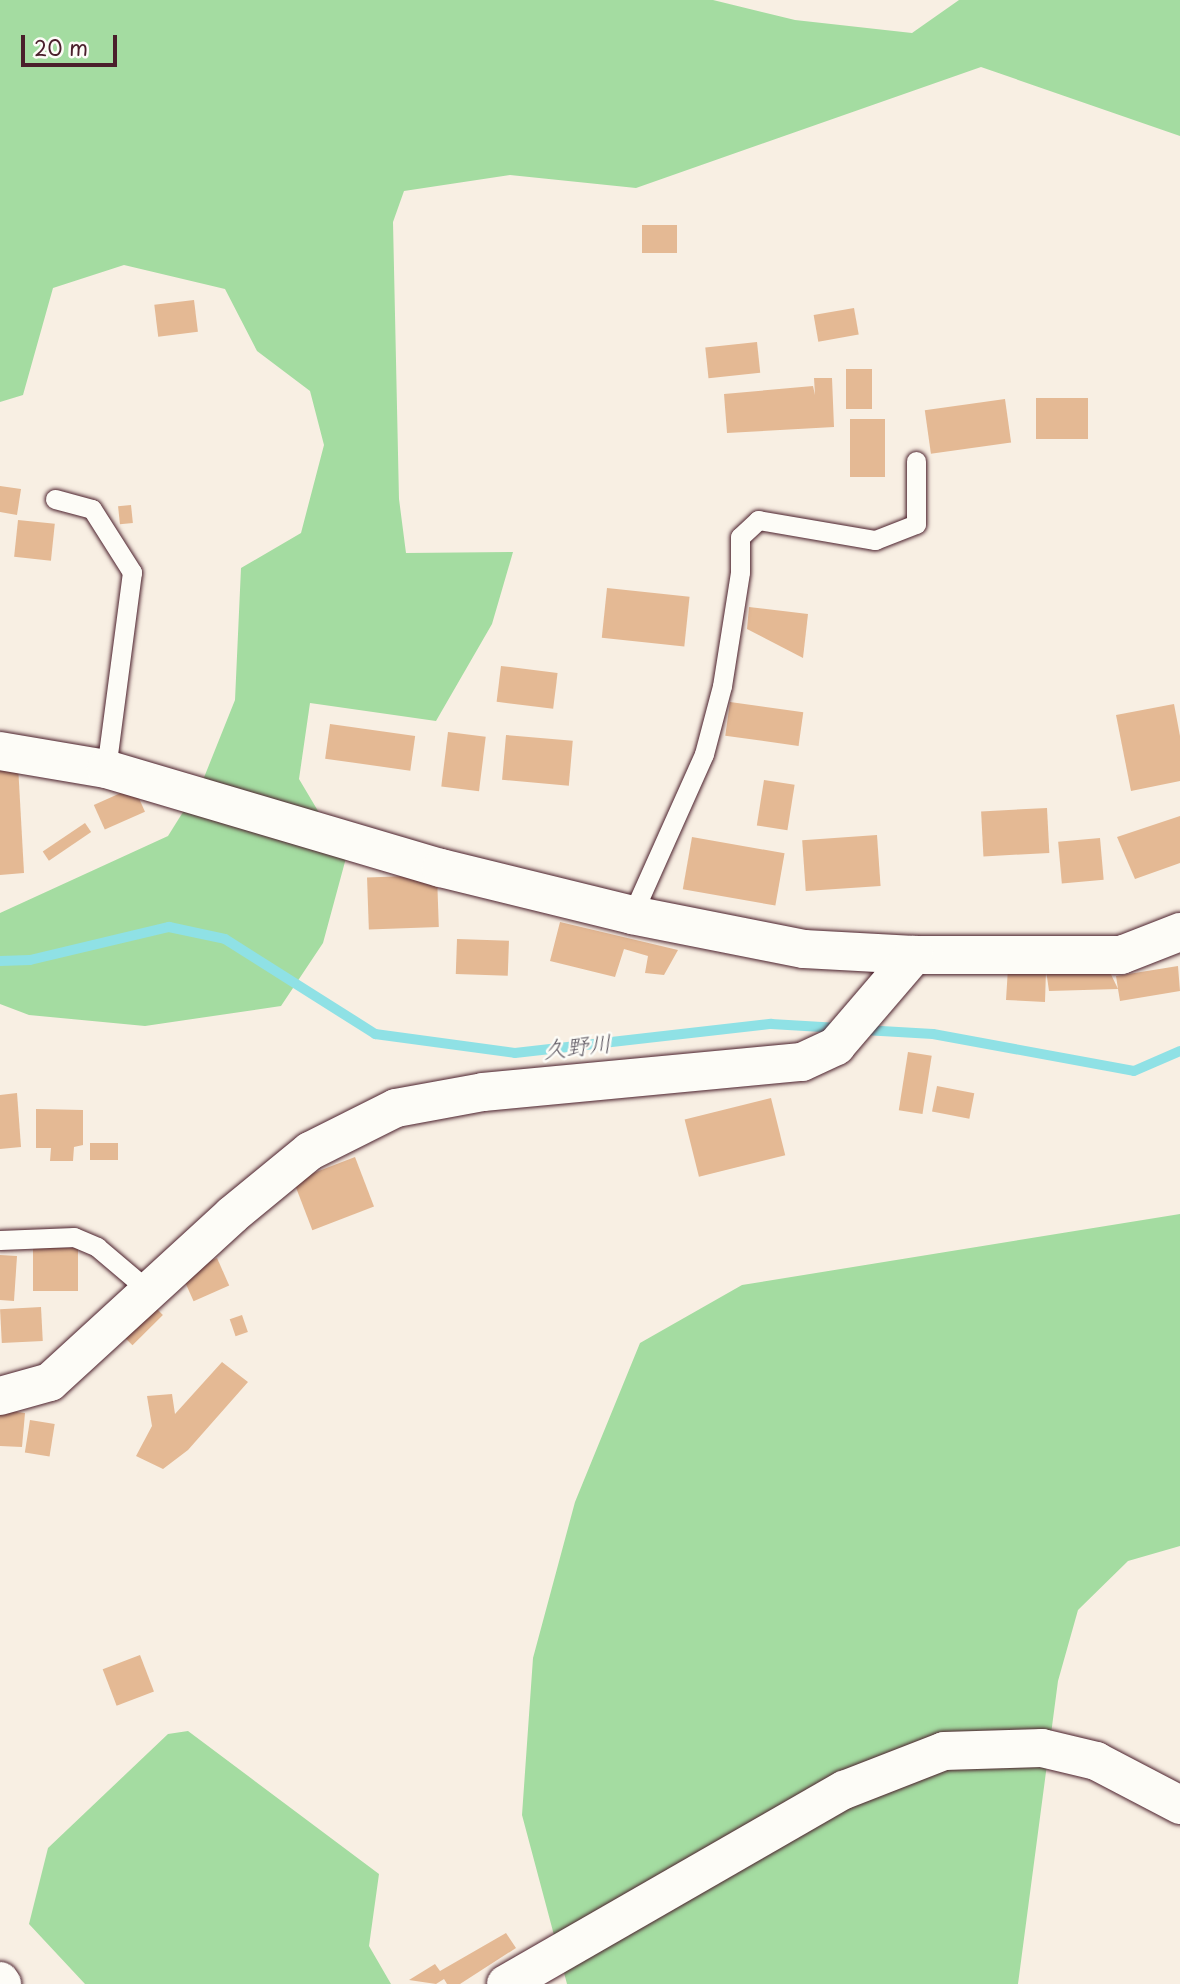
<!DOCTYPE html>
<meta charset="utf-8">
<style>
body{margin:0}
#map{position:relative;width:1180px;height:1984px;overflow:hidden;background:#f8efe3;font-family:"Playpen Sans","Klee One",sans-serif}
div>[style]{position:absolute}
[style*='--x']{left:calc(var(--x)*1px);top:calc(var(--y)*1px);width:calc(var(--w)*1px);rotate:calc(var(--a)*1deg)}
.green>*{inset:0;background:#a4dca1}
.stream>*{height:10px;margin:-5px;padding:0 5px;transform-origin:5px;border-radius:5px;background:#8fe1e5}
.building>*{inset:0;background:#e4b994;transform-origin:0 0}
.roads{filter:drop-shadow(0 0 2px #4a1f2b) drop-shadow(0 0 2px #4a1f2b)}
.service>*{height:19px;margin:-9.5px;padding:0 9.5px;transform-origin:9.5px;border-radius:9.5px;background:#fdfcf7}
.tertiary>*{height:38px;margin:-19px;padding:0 19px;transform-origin:19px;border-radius:19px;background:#fdfcf7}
span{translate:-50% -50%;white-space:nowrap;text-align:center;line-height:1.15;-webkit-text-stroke:5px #fdfcf7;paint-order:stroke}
.water-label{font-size:23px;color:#5f5963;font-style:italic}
.scale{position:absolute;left:21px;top:35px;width:96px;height:32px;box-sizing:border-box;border:4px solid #4a1f2b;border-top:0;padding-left:9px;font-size:21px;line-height:24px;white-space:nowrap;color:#4a1f2b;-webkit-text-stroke:5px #fdfcf7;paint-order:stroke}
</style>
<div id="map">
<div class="green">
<div style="clip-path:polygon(0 0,713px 0,795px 20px,912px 33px,959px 0,1180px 0,1180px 136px,981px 67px,636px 188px,510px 175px,404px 191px,393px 222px,399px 499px,406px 553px,513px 552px,492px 624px,436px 721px,310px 703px,299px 779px,346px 858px,323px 943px,281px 1006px,145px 1026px,29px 1015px,0 1004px,0 913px,168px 836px,203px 780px,235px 700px,241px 568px,301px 533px,324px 445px,310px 391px,257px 351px,225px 289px,124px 265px,53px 288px,23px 395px,0 402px)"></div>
<div style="clip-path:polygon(1180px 1214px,1180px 1546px,1128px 1561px,1078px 1610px,1058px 1681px,1018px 1984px,567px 1984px,522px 1815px,533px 1658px,575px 1502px,640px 1343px,742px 1285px)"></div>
<div style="clip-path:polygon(188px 1731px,379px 1874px,369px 1946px,391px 1984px,85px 1984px,29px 1924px,48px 1848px,168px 1734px)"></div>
</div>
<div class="stream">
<div style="--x:0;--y:961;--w:30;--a:-2"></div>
<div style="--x:30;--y:960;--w:143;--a:-13.4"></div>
<div style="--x:169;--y:927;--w:57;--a:12.1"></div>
<div style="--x:225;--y:939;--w:178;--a:32.3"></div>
<div style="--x:375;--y:1034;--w:141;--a:7.7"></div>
<div style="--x:515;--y:1053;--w:258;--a:-6.5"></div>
<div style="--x:771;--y:1024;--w:68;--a:3.4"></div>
<div style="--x:864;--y:1030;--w:69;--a:3.3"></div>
<div style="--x:933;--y:1034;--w:204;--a:10.4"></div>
<div style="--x:1134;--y:1071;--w:50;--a:-23.5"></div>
</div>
<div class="building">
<div style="left:642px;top:225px;width:35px;height:28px"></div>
<div style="left:194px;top:300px;width:32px;height:40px;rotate:83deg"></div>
<div style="left:854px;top:308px;width:27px;height:41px;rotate:80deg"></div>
<div style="left:757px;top:342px;width:31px;height:52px;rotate:84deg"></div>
<div style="left:846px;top:369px;width:26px;height:40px"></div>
<div style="clip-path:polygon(814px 378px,832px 378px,834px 427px,727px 433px,724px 394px,813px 386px,815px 395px)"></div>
<div style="left:1036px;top:398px;width:52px;height:41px"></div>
<div style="left:1005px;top:399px;width:44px;height:81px;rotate:82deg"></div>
<div style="left:850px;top:419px;width:35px;height:58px"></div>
<div style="clip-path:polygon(0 486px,21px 489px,17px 515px,0 512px)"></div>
<div style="left:131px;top:505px;width:18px;height:13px;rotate:84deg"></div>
<div style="left:18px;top:520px;width:37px;height:37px;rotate:6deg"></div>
<div style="left:607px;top:588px;width:83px;height:50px;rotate:6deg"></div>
<div style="clip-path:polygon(749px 607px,808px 614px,803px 658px,747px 629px)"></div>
<div style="left:501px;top:666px;width:57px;height:36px;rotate:7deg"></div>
<div style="left:730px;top:702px;width:74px;height:34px;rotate:8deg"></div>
<div style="clip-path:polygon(1174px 704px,1180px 736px,1180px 781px,1131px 791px,1116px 715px)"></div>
<div style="left:330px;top:724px;width:86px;height:35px;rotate:8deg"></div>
<div style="left:448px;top:732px;width:38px;height:55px;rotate:7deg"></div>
<div style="left:506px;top:735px;width:67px;height:45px;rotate:5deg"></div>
<div style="clip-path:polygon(18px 765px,24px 873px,0 875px,0 766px)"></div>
<div style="left:764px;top:780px;width:31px;height:46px;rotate:9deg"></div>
<div style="left:134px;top:787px;width:27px;height:44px;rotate:66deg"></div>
<div style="left:1047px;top:808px;width:45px;height:66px;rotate:87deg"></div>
<div style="clip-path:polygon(1180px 816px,1180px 863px,1135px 879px,1117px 837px)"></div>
<div style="left:85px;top:823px;width:11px;height:51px;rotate:56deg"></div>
<div style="left:877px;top:835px;width:51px;height:75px;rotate:86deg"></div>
<div style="left:692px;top:837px;width:94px;height:53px;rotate:10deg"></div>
<div style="left:1100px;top:838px;width:42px;height:42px;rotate:85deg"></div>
<div style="left:437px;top:875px;width:52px;height:70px;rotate:88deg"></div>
<div style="clip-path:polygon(560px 922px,678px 950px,664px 975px,645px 973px,648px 956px,624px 949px,615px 977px,550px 961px)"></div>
<div style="left:457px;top:939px;width:52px;height:35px;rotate:2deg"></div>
<div style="clip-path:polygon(1107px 966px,1118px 989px,1116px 976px,1178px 966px,1180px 991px,1120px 1001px,1118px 989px,1049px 991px,1046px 970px,1045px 1002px,1006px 1000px,1008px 968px)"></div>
<div style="left:908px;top:1052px;width:24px;height:59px;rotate:9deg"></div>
<div style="left:937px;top:1086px;width:38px;height:26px;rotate:11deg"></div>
<div style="clip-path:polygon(17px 1093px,21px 1147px,0 1149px,0 1095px)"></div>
<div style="left:771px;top:1098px;width:59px;height:89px;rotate:76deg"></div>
<div style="clip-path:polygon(36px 1109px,83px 1110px,83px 1145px,74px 1147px,73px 1161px,50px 1161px,51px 1148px,36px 1148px)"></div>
<div style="left:90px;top:1143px;width:28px;height:17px"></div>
<div style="left:355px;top:1157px;width:53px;height:66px;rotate:69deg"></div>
<div style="left:33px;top:1248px;width:45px;height:43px"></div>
<div style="clip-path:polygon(0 1255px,17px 1256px,14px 1301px,0 1300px)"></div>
<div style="left:217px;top:1258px;width:30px;height:39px;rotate:66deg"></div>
<div style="left:153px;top:1305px;width:14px;height:43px;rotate:45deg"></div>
<div style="left:41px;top:1307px;width:34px;height:41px;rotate:87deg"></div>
<div style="left:242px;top:1315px;width:18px;height:13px;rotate:71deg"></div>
<div style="clip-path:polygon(222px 1362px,248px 1382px,188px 1450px,163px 1469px,136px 1456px,152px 1426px,147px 1396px,172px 1394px,175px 1414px)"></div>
<div style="clip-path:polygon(0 1410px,25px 1413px,22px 1447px,0 1446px)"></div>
<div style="left:30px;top:1420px;width:25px;height:33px;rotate:9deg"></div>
<div style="left:140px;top:1655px;width:39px;height:40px;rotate:69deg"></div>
<div style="clip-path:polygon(506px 1933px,516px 1948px,460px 1984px,447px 1984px,444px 1979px,436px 1984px,409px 1980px,435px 1964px,440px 1971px)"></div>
</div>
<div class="roads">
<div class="service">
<div style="--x:55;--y:499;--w:38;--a:15"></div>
<div style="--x:92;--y:509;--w:75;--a:57.6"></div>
<div style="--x:132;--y:572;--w:199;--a:97.5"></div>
<div style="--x:632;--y:915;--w:176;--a:-65.9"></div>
<div style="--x:704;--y:754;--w:70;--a:-75.2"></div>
<div style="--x:722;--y:686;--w:115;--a:-81"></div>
<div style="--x:740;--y:572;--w:35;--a:-90"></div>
<div style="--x:740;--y:537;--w:25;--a:-43"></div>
<div style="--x:758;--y:520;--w:119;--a:9.7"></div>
<div style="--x:875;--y:540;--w:44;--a:-21.3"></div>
<div style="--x:916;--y:524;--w:63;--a:-90"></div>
<div style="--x:0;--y:1240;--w:74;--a:-2.3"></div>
<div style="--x:74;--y:1237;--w:25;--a:23"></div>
<div style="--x:97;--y:1247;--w:68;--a:40.2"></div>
</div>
<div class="tertiary">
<div style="--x:0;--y:751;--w:108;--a:9.6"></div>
<div style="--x:106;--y:769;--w:349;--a:16.5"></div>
<div style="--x:441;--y:868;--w:197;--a:13.8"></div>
<div style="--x:632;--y:915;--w:175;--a:11.2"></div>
<div style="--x:804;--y:949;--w:110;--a:3.1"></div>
<div style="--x:914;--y:955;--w:207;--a:0"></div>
<div style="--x:1121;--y:955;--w:63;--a:-21.3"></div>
<div style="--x:0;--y:1396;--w:52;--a:-15.6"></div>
<div style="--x:50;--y:1382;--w:247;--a:-42.5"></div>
<div style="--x:232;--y:1215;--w:101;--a:-39.4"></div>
<div style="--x:310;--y:1151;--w:96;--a:-26.6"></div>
<div style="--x:396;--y:1108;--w:88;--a:-10.4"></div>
<div style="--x:483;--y:1092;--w:320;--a:-5.4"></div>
<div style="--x:802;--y:1062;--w:38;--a:-25"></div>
<div style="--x:836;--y:1046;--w:120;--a:-49.4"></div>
<div style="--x:0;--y:1981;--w:4;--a:56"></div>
<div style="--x:506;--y:1984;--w:390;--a:-29.9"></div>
<div style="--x:844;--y:1790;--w:107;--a:-21.3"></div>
<div style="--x:944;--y:1751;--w:98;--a:-1.8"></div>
<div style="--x:1042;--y:1748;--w:56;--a:13.5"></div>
<div style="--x:1096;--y:1761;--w:95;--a:27.6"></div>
</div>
</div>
<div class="water-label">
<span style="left:577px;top:1046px;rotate:-6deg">久野川</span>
</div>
<div class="scale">20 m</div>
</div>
